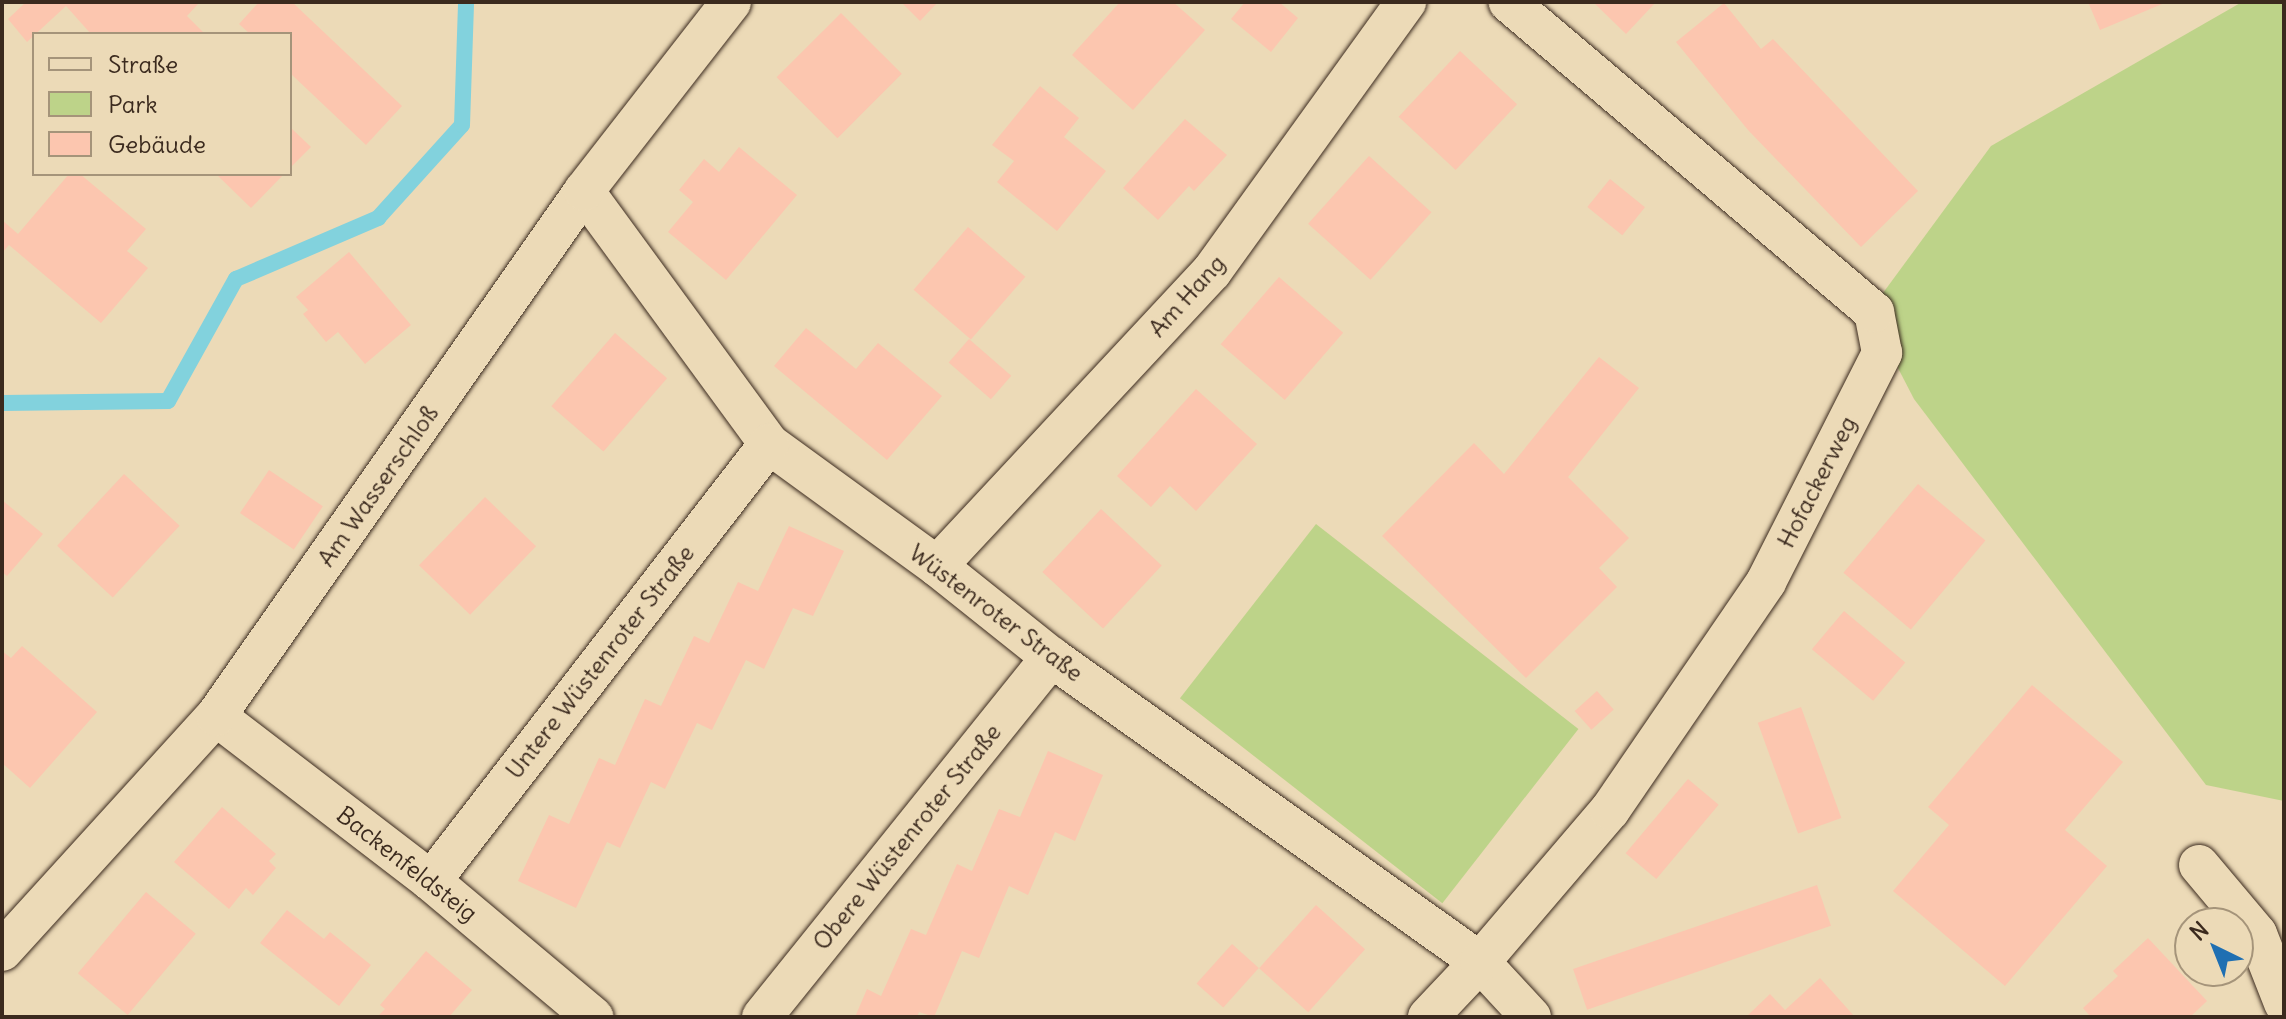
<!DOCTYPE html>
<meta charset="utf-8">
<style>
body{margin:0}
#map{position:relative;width:2286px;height:1019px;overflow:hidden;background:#ecdab7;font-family:Delius,sans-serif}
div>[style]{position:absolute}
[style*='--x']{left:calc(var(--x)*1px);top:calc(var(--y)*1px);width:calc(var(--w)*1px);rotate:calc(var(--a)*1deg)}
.green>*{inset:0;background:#bdd389;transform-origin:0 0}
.stream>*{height:16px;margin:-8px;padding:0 8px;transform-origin:8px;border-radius:8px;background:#82d2dd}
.building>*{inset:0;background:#fcc6af;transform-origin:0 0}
.roads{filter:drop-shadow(0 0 2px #3b2a1e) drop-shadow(0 0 2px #3b2a1e)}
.street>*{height:40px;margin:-20px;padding:0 20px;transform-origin:20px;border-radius:20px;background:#ecdab7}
span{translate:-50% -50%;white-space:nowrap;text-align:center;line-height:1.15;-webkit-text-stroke:6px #ecdab7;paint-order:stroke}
.street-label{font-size:24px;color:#3b2a1e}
.frame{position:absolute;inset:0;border:4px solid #3b2a1e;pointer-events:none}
.legend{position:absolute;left:32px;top:32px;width:260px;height:144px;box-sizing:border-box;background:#ecdab7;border:2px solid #a5947a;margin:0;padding:10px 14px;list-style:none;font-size:24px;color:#3b2a1e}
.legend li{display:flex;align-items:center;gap:16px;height:40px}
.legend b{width:40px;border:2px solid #a5947a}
.north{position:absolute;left:2174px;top:907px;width:80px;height:80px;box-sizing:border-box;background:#ecdab7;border:2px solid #a5947a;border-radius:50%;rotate:317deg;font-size:22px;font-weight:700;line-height:32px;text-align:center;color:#3b2a1e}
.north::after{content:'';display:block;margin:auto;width:28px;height:36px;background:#1f6fb2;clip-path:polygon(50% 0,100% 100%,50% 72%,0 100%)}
</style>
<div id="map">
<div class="green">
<div style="clip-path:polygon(2242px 2px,2284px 2px,2284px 801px,2206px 785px,1914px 399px,1869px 312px,1991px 146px)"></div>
<div style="left:1316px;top:524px;width:333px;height:221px;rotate:38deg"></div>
</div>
<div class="stream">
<div style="--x:2;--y:403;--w:166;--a:-0.7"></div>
<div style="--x:168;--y:401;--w:140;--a:-60.9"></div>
<div style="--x:236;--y:279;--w:155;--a:-23.2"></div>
<div style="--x:378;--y:218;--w:125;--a:-47.9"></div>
<div style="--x:462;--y:125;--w:123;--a:-88.1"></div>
</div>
<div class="building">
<div style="clip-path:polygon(26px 2px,195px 2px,198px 4px,187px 16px,205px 34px,91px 34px,66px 6px,27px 42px,8px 19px)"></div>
<div style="clip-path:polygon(259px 2px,292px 2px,402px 106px,366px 145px,290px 73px,290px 34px,250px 34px,239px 24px)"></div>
<div style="clip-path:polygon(901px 2px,938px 2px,920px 21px)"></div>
<div style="clip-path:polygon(1120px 2px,1173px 2px,1205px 30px,1133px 110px,1072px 55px)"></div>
<div style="clip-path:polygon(1245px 2px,1279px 2px,1298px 18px,1271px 52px,1231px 19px)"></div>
<div style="clip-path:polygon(1593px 2px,1656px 2px,1626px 34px)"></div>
<div style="clip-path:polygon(2088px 2px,2167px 2px,2100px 30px)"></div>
<div style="clip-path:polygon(1724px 3px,1761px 49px,1773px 39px,1918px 191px,1861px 247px,1748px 130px,1676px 42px)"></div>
<div style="left:841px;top:13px;width:86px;height:91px;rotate:45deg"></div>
<div style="left:1460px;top:51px;width:78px;height:90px;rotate:43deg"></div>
<div style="clip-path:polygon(1040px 86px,1079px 118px,1064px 137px,1106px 171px,1057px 231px,997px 182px,1014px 161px,992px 145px)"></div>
<div style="clip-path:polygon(1185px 119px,1227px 155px,1194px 191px,1189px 186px,1158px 220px,1123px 188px)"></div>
<div style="clip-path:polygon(290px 127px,311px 147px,290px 168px)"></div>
<div style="clip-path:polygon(739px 147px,797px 195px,726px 280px,668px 232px,693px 202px,679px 190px,704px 159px,719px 172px)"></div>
<div style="left:1369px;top:156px;width:84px;height:91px;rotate:42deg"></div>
<div style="clip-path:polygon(69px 174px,80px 174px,146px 229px,127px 251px,148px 268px,101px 323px,9px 245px,2px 253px,2px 220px,18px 234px)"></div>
<div style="clip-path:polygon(216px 174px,284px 174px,251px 208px)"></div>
<div style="left:1610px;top:179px;width:45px;height:36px;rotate:39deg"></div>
<div style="left:968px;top:227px;width:76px;height:83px;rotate:41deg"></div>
<div style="clip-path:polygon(349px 252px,411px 325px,365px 364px,338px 332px,326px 342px,303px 314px,308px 310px,296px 297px)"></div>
<div style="left:1279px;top:277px;width:85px;height:89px;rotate:41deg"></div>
<div style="clip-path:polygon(806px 328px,856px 369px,878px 343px,942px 396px,887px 460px,774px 366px)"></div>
<div style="left:615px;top:333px;width:69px;height:97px;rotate:41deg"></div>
<div style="left:969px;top:339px;width:56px;height:31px;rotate:41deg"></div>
<div style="clip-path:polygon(1599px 357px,1639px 388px,1568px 477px,1629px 538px,1599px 568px,1617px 587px,1526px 678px,1382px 536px,1474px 443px,1504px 474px)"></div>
<div style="clip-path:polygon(1196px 389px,1257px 444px,1196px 511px,1170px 486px,1151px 507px,1117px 476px)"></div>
<div style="left:269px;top:470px;width:65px;height:52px;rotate:34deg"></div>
<div style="left:124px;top:474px;width:76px;height:98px;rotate:43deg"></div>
<div style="left:1918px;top:484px;width:88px;height:116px;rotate:40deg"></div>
<div style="left:485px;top:497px;width:71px;height:95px;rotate:44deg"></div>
<div style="clip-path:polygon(2px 500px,43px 534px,7px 576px,2px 572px)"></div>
<div style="left:1101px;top:509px;width:83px;height:86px;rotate:43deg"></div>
<div style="clip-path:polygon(789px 526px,844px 551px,813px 616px,793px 608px,764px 669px,746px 660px,712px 730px,697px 723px,665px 789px,651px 782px,620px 848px,607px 842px,576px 908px,518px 881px,549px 815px,569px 824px,599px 758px,615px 765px,645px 699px,661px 706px,694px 636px,709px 643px,738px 582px,758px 591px)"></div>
<div style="left:1844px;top:611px;width:80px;height:50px;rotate:40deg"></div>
<div style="clip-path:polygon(22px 646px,97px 712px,30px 788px,2px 763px,2px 651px,11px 658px)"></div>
<div style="clip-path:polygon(2032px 685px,2123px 762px,2065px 830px,2107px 866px,2005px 986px,1893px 891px,1949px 825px,1928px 807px)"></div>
<div style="left:1597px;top:691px;width:25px;height:30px;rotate:48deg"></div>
<div style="left:1801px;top:707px;width:118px;height:46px;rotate:70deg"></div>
<div style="clip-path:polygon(1048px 751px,1103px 775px,1075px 841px,1055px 832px,1028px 895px,1009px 886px,979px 958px,962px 951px,934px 1017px,919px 1012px,917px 1017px,855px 1017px,867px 989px,881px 996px,911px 929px,926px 935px,957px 864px,972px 871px,999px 809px,1020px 817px)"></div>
<div style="left:1688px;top:779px;width:40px;height:97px;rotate:40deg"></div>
<div style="clip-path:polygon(222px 807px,276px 854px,269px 861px,276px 868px,253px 895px,246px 888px,229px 909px,174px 862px)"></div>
<div style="left:1817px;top:885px;width:43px;height:258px;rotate:71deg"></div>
<div style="left:146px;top:892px;width:65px;height:106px;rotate:40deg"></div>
<div style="left:1316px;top:905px;width:66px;height:85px;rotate:42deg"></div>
<div style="clip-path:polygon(287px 910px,324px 939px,330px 932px,371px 965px,339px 1006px,260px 943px)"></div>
<div style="clip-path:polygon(2148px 938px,2207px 1001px,2190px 1017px,2086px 1017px,2089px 1015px,2083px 1008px,2118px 976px,2113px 971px)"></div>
<div style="left:1232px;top:944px;width:36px;height:53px;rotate:42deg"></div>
<div style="clip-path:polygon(426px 951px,472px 990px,449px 1017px,377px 1017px,385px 1009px,380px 1005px)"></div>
<div style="clip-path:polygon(1820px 978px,1855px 1017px,1746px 1017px,1770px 994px,1785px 1010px)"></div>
</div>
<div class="roads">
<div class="street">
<div style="--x:584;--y:191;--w:313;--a:53.8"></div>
<div style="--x:769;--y:444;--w:208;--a:36"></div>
<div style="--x:937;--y:566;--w:146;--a:38.6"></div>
<div style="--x:1051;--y:657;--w:526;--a:35.41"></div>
<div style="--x:1480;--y:962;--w:75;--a:47.2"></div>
<div style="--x:937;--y:566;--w:403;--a:-47"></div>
<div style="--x:1212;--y:271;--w:332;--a:-54.2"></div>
<div style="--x:216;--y:716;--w:271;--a:37.5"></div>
<div style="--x:431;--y:881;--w:212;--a:40"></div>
<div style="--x:2199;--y:865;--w:90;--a:50"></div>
<div style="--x:2257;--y:934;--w:74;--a:68.6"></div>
<div style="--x:431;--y:881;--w:552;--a:-52.28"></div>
<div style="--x:2;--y:951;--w:318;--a:-47.7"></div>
<div style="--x:216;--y:716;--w:641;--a:-54.97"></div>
<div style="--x:584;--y:191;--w:239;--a:-52.1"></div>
<div style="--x:762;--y:1017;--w:462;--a:-51.2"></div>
<div style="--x:1428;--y:1017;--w:76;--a:-46.6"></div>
<div style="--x:1480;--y:962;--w:200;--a:-49.5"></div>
<div style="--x:1610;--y:810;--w:276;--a:-55.6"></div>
<div style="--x:1766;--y:582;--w:257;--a:-63.1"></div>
<div style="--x:1882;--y:353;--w:42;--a:-101"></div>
<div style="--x:1874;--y:312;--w:479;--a:-139.7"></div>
</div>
</div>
<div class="street-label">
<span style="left:1187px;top:296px;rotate:-48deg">Am Hang</span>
<span style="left:1817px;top:482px;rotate:-63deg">Hofackerweg</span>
<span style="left:378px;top:486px;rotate:-55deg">Am Wasserschloß</span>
<span style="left:996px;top:613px;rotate:37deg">Wüstenroter Straße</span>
<span style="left:600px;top:662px;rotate:-52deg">Untere Wüstenroter Straße</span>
<span style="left:907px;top:837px;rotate:-51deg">Obere Wüstenroter Straße</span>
<span style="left:407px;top:864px;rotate:38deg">Backenfeldsteig</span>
</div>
<div class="frame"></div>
<ul class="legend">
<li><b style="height:10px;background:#ecdab7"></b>Straße</li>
<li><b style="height:22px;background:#bdd389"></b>Park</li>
<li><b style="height:22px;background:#fcc6af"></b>Gebäude</li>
</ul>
<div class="north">N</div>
</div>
